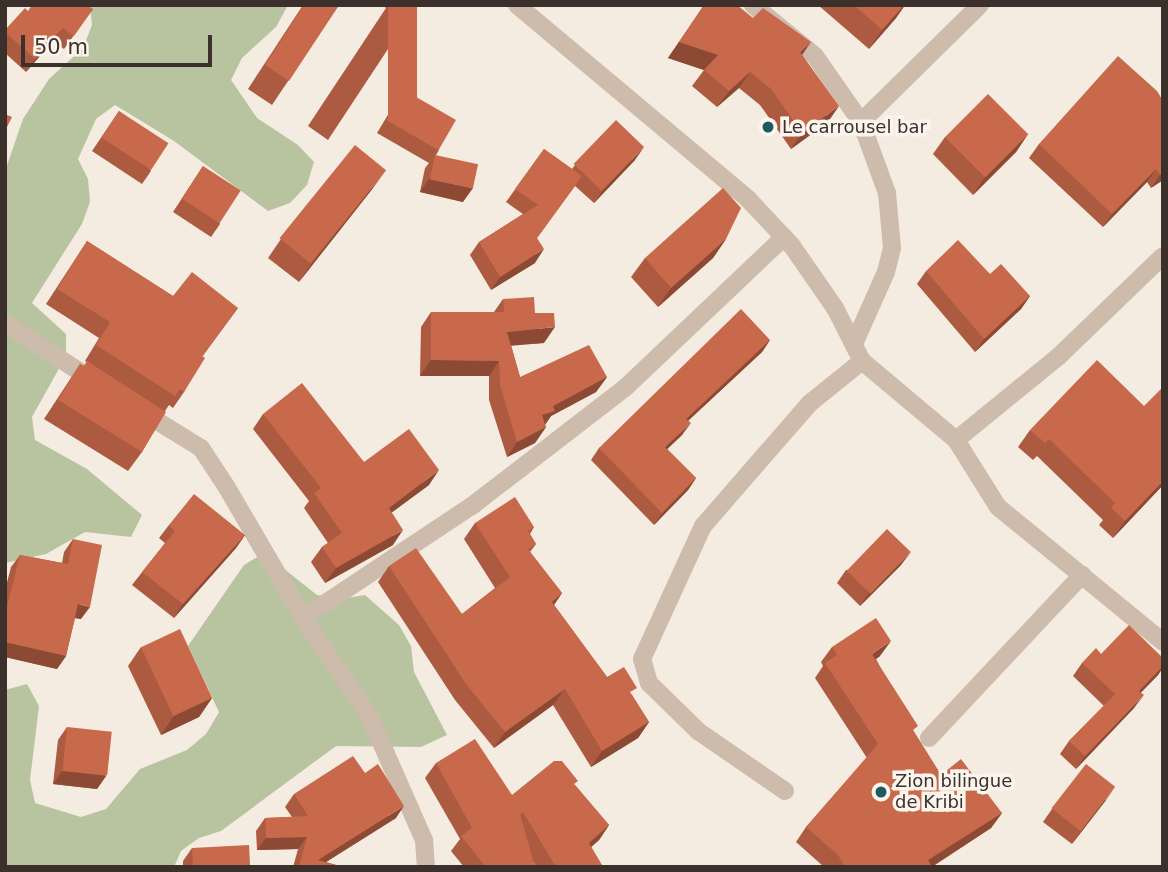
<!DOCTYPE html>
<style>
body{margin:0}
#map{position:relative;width:1168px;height:872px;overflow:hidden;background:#f4ebe1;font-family:"DejaVu Sans",sans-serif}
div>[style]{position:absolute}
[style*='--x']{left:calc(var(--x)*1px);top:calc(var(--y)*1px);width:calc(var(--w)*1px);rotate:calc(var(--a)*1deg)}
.green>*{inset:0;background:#b8c4a0}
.minor>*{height:18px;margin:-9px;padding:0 9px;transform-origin:9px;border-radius:9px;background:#cdbbac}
.wall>*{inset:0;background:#ac5a40}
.shaded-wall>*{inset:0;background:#8c4a34}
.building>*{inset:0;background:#c8694b;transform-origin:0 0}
.dots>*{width:19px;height:19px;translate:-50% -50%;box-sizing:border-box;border:4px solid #fbf5ee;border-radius:50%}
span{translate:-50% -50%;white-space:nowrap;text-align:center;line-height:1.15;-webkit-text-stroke:7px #fbf5ee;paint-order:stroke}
.poi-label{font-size:18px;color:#3b302b}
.left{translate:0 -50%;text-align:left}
.frame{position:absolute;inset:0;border:7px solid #3b302b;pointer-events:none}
.scale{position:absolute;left:21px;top:35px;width:191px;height:32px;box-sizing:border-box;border:4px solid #3b302b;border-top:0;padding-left:9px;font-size:21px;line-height:24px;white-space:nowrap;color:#3b302b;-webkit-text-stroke:5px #fbf5ee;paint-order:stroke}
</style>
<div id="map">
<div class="green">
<div style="clip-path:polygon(90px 5px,288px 5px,276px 27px,242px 58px,231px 80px,257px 118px,298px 145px,314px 162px,307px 185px,290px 203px,268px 211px,174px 141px,115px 105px,96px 119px,78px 159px,88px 179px,90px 202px,82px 224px,32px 303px,66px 334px,66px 356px,32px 417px,35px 440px,87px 469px,142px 515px,131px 537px,85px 532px,46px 554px,5px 563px,5px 171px,23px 119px,49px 79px,83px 48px,92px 25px)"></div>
<div style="clip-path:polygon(264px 553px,317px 595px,340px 599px,365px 595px,399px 625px,411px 646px,414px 672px,447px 735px,421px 747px,336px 746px,221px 831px,199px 838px,181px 851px,174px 867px,5px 867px,5px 690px,27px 684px,39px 706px,30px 780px,35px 803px,81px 817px,106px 809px,140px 769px,187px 750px,206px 734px,219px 712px,188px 646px,244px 565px)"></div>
</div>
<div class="minor">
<div style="--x:517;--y:5;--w:303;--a:40"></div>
<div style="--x:749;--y:200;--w:63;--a:46.9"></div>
<div style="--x:792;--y:246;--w:75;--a:55.3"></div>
<div style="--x:835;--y:308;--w:59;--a:63"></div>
<div style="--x:862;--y:361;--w:123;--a:40"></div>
<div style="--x:956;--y:440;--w:79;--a:57.9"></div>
<div style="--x:998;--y:507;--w:213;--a:39.3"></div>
<div style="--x:753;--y:5;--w:80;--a:39.4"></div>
<div style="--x:815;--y:56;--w:80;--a:55.1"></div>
<div style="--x:861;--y:122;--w:76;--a:69.9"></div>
<div style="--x:887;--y:193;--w:55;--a:84.8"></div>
<div style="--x:892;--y:248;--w:25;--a:104"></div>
<div style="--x:886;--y:272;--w:79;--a:114"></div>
<div style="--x:861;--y:122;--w:167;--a:-44.5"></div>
<div style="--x:5;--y:323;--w:106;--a:33.1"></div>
<div style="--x:141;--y:411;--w:70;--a:31.7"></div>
<div style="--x:201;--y:448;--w:45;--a:56.7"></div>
<div style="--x:226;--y:486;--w:153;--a:59.7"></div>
<div style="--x:303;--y:618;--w:117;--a:55.8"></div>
<div style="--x:369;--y:715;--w:137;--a:66.3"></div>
<div style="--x:424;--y:840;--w:27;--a:86"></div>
<div style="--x:956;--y:440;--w:133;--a:-39.2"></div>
<div style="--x:1059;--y:356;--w:144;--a:-43.9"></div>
<div style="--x:303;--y:618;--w:204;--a:-33.6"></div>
<div style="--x:473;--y:505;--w:193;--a:-37.6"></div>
<div style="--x:626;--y:387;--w:218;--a:-43.5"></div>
<div style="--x:929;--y:738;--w:224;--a:-46.8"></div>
<div style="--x:785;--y:791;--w:106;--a:-145.4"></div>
<div style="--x:698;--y:731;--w:69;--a:-135.6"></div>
<div style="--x:649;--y:683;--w:25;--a:-106"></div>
<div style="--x:642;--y:659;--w:146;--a:-65.4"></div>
<div style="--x:703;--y:526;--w:163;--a:-49"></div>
<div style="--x:810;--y:403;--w:67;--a:-38.9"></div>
</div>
<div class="wall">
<div style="clip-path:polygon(303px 5px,339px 5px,272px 105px,248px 89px)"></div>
<div style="clip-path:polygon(382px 5px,417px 5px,328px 140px,308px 126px,386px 8px)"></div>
<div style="clip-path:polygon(704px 5px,753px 18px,802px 55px,828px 122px,791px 149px,760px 105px,739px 88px,717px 107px,692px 86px,704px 70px,668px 58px)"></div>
<div style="clip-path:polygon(818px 5px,905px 5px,896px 18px,869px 49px)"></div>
<div style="clip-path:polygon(93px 9px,64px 49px,53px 41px,26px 72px,5px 53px,5px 30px,28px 11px)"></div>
<div style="clip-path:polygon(404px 90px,439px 150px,436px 155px,463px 202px,420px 192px,425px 168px,429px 163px,377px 133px,395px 103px)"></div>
<div style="clip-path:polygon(1163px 101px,1163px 180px,1151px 188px,1147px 182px,1103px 227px,1029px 158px,1039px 144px)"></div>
<div style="clip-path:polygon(119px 111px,151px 171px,142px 184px,92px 151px)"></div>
<div style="clip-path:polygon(1028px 134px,1016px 152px,973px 195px,933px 154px,945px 137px)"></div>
<div style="clip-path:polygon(544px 149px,572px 169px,575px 165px,635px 160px,594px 203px,575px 186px,537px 238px,535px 263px,491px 290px,470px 255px,479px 242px,523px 214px,506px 202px)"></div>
<div style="clip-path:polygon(203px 166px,220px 224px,211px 237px,173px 212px)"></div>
<div style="clip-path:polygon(373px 188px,299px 282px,268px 258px,281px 239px)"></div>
<div style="clip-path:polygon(726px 239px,713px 258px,658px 307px,631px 277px,645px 258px)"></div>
<div style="clip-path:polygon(87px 241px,173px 296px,238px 308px,202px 357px,184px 392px,173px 408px,169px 405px,165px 411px,142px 452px,128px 471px,44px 419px,80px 364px,84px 366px,87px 362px,85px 361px,99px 338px,46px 304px)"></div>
<div style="clip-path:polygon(926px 271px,990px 274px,1030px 296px,1021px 309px,975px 352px,917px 284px)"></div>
<div style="clip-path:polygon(503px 299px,535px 313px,544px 343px,511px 345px,520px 377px,607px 377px,596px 392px,551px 416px,545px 425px,546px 427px,535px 443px,507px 457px,489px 400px,489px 376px,420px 376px,421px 327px,431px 312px,494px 312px)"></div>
<div style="clip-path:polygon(770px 340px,762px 352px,688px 421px,682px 435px,667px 449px,696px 478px,688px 490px,654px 525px,591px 460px,599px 448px)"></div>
<div style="clip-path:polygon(263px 414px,364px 462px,429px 485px,392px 512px,393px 545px,325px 583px,311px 562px,322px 547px,328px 543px,304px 508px,309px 501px,253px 429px)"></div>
<div style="clip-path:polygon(1030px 430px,1163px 485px,1113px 538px,1099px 525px,1103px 520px,1037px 456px,1033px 460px,1018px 447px)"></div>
<div style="clip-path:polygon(475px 523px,534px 527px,530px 534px,536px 544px,530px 552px,562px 593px,554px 605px,607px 677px,632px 695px,649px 722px,638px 738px,591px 767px,553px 705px,494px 748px,455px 700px,378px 582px,389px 566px,462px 614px,495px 588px,464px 539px)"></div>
<div style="clip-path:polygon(169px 525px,245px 535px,236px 548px,174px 618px,132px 585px,165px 543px,159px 538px)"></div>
<div style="clip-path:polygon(73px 539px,81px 619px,75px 618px,66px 656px,57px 669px,5px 657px,5px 590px,11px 567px,20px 555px,62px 563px,64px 552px)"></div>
<div style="clip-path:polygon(901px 565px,860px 606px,837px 583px,846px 570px)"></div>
<div style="clip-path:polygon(141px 647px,212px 698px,199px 717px,161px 735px,128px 666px)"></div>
<div style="clip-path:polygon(832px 647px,880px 656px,876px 659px,914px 732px,941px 775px,1002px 813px,991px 828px,932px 867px,824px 867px,796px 842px,806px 827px,867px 758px,815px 678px,823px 666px,821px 662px)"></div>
<div style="clip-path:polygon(1101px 654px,1163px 658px,1163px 668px,1158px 675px,1141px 692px,1134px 708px,1076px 769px,1060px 754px,1069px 741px,1104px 706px,1073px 676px,1082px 663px)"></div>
<div style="clip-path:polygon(67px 727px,106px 776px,97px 789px,53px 784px,58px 740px)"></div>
<div style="clip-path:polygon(436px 763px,512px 795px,575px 785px,609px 825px,599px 840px,591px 847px,603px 867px,536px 867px,534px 862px,535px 867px,464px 867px,451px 851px,460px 839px,425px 778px)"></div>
<div style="clip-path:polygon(294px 794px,396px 818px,326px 862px,343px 867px,293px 867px,298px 849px,257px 850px,256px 831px,265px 818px,292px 817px,285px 807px)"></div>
<div style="clip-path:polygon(1106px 800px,1072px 844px,1043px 822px,1052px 809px)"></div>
<div style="clip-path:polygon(192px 848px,250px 867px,183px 867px,183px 861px)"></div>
</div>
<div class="shaded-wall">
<div style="clip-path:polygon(904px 5px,905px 5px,896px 18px,869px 49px,882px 30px)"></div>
<div style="clip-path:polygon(63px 28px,53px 41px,26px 72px,35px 59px)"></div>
<div style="clip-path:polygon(679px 42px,718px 55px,707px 71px,668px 58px)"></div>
<div style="clip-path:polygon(811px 42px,800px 58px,800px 52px)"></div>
<div style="clip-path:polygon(750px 72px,739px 88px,717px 107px,729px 91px)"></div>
<div style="clip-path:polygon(839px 106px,828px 122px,791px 149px,802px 133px)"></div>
<div style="clip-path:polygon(1028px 134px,1016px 152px,973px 195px,985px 177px)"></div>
<div style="clip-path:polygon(644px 147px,635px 160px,594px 203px,603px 190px)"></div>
<div style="clip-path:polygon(1156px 169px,1147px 182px,1103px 227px,1112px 214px)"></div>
<div style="clip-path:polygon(386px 170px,373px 188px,299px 282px,312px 263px)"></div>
<div style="clip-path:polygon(1163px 173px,1163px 180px,1151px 188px,1160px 175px)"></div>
<div style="clip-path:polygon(429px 179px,473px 188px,463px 202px,420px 192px)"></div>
<div style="clip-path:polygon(726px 239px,713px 258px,658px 307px,671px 288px)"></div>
<div style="clip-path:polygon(544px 249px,535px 263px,491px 290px,500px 277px)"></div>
<div style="clip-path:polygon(1030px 296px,1021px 309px,975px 352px,984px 339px)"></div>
<div style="clip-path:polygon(555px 327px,544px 343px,497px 347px,507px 332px)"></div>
<div style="clip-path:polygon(770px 340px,762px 352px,678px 430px,686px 419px)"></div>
<div style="clip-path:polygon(431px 360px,499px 361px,489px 376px,420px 376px)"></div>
<div style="clip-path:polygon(607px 377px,596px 392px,551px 416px,544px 426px,542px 415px,553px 406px)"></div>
<div style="clip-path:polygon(691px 423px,682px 435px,657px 459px,665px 447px)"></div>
<div style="clip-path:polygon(546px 427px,535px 443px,507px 457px,517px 442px)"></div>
<div style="clip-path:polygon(439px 470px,429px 485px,379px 522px,389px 508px)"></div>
<div style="clip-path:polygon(696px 478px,688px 490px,654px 525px,662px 513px)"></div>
<div style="clip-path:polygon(1163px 481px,1163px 485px,1113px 538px,1125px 521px)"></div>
<div style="clip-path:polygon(403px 530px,393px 545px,325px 583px,336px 568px)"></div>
<div style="clip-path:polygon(245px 535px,236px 548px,174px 618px,183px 604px)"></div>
<div style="clip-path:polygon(911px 552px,901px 565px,860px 606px,869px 593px)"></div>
<div style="clip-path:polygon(562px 593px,551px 609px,552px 602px)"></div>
<div style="clip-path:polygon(78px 604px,90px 607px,81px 619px,69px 617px)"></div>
<div style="clip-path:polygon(891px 641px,880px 656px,862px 669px,872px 654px)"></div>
<div style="clip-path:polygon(5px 642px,66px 656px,57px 669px,5px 657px)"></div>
<div style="clip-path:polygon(1163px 666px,1158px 675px,1130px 704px,1139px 691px)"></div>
<div style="clip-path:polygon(565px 689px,553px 705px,494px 748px,505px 732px)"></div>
<div style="clip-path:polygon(1144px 695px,1134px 708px,1076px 769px,1085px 756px)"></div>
<div style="clip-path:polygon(212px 698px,199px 717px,161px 735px,174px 716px)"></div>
<div style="clip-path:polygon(649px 722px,638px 738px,591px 767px,602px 751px)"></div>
<div style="clip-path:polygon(62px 771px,106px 776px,97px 789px,53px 784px)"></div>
<div style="clip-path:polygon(1115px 787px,1106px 800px,1072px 844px,1081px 831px)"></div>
<div style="clip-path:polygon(404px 806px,396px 818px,318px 867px,318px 860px)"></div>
<div style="clip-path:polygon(1002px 813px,991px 828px,931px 867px,928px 860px)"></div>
<div style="clip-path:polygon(609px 825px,599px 840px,579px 858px,589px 843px)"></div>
<div style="clip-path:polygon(307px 837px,298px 849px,257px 850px,266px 838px)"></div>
</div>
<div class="building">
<div style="clip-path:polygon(32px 5px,87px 5px,93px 9px,74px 36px,63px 28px,35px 59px,5px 32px,5px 30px,25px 8px,28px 11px)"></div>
<div style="clip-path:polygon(304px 5px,339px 5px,289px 81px,265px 65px)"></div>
<div style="left:388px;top:5px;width:29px;height:116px"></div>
<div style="clip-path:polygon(704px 5px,737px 5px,753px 18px,763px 8px,811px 42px,800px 52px,839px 106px,802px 133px,771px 89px,750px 72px,729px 91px,704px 70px,718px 55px,679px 42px)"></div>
<div style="clip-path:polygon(854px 5px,904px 5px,882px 30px)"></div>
<div style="clip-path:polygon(1118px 56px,1157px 91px,1163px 101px,1163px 173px,1160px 175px,1156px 169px,1112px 214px,1039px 144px)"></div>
<div style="left:404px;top:90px;width:60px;height:35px;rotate:30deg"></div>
<div style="left:988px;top:94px;width:57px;height:61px;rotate:45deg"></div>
<div style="left:119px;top:111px;width:59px;height:32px;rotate:33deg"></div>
<div style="clip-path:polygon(5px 114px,12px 117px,5px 131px)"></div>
<div style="left:616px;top:120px;width:39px;height:61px;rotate:44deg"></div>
<div style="left:355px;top:145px;width:40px;height:120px;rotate:39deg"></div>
<div style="clip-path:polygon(544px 149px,582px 176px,537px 238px,544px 249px,500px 277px,479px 242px,538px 205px,515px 189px)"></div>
<div style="left:435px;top:155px;width:44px;height:25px;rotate:12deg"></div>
<div style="left:203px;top:166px;width:45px;height:39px;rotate:33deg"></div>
<div style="clip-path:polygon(723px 188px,741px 208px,726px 239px,671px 288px,645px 258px)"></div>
<div style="clip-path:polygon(958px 240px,990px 274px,1001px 264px,1030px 296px,984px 339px,926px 271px)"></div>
<div style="clip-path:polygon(87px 241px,173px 296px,192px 272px,238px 308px,202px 356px,205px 358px,184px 392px,180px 389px,175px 396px,96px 345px,110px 322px,57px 289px)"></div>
<div style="clip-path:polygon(534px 297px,535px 313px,554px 313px,555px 327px,507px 332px,520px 377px,589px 345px,607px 377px,553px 406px,555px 411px,542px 415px,546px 427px,517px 442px,500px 385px,499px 361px,431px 360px,431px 312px,504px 312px,503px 299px)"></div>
<div style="clip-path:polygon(741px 309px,770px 340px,686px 419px,691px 423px,665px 447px,696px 478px,662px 513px,599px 448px)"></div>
<div style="clip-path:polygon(1097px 360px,1144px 406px,1163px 387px,1163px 481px,1125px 521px,1111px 508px,1115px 503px,1049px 439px,1045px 443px,1030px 430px)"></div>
<div style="clip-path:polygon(87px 361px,166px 412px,142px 452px,58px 400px,80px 364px,84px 366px)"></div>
<div style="clip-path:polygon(302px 383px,364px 462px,409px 429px,439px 470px,389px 508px,403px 530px,336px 568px,322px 547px,342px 533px,314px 493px,321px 488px,263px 414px)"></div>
<div style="clip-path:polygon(194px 494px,245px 535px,183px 604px,142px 572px,175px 531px,169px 525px)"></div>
<div style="clip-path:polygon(515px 497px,534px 527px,528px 531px,536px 544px,528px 549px,562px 593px,552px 602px,607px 677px,624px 667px,637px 688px,630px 692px,649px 722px,602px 751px,565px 689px,505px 732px,466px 684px,389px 566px,416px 548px,462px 614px,510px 577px,475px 523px)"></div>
<div style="left:887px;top:529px;width:33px;height:58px;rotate:44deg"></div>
<div style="clip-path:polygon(73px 539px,102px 545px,90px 607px,78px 604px,66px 656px,5px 642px,5px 615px,20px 555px,68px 564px)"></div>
<div style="clip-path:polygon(876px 618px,891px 641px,872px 654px,918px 726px,913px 730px,941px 775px,961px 759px,1002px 813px,928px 860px,932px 867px,845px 867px,838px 855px,806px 827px,878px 744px,825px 663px,837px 655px,832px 647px)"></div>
<div style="clip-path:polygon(1129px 625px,1163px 658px,1163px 666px,1139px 691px,1144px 695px,1085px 756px,1069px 741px,1115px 694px,1082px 663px,1096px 648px,1101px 654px)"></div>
<div style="left:180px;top:629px;width:76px;height:43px;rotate:65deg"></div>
<div style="left:67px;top:727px;width:45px;height:44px;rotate:6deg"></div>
<div style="clip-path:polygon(475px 739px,512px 795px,554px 761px,562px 761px,578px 781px,574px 784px,609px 825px,589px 843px,603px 867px,556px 867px,523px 812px,520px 814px,535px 867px,486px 867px,461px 836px,472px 828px,436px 763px)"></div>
<div style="clip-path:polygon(353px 756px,365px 773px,378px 764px,404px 806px,318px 860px,343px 867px,299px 867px,307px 837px,266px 838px,265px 818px,308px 816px,294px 794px)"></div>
<div style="left:1086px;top:764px;width:37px;height:56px;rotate:38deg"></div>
<div style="left:249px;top:845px;width:22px;height:57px;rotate:87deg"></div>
</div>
<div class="dots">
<div style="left:768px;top:127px;background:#1f5a5e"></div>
<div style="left:881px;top:792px;background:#1f5a5e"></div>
</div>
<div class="poi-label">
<span class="left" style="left:782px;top:127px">Le carrousel bar</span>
<span class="left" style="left:895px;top:792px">Zion bilingue<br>de Kribi</span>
</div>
<div class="frame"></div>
<div class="scale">50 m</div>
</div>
